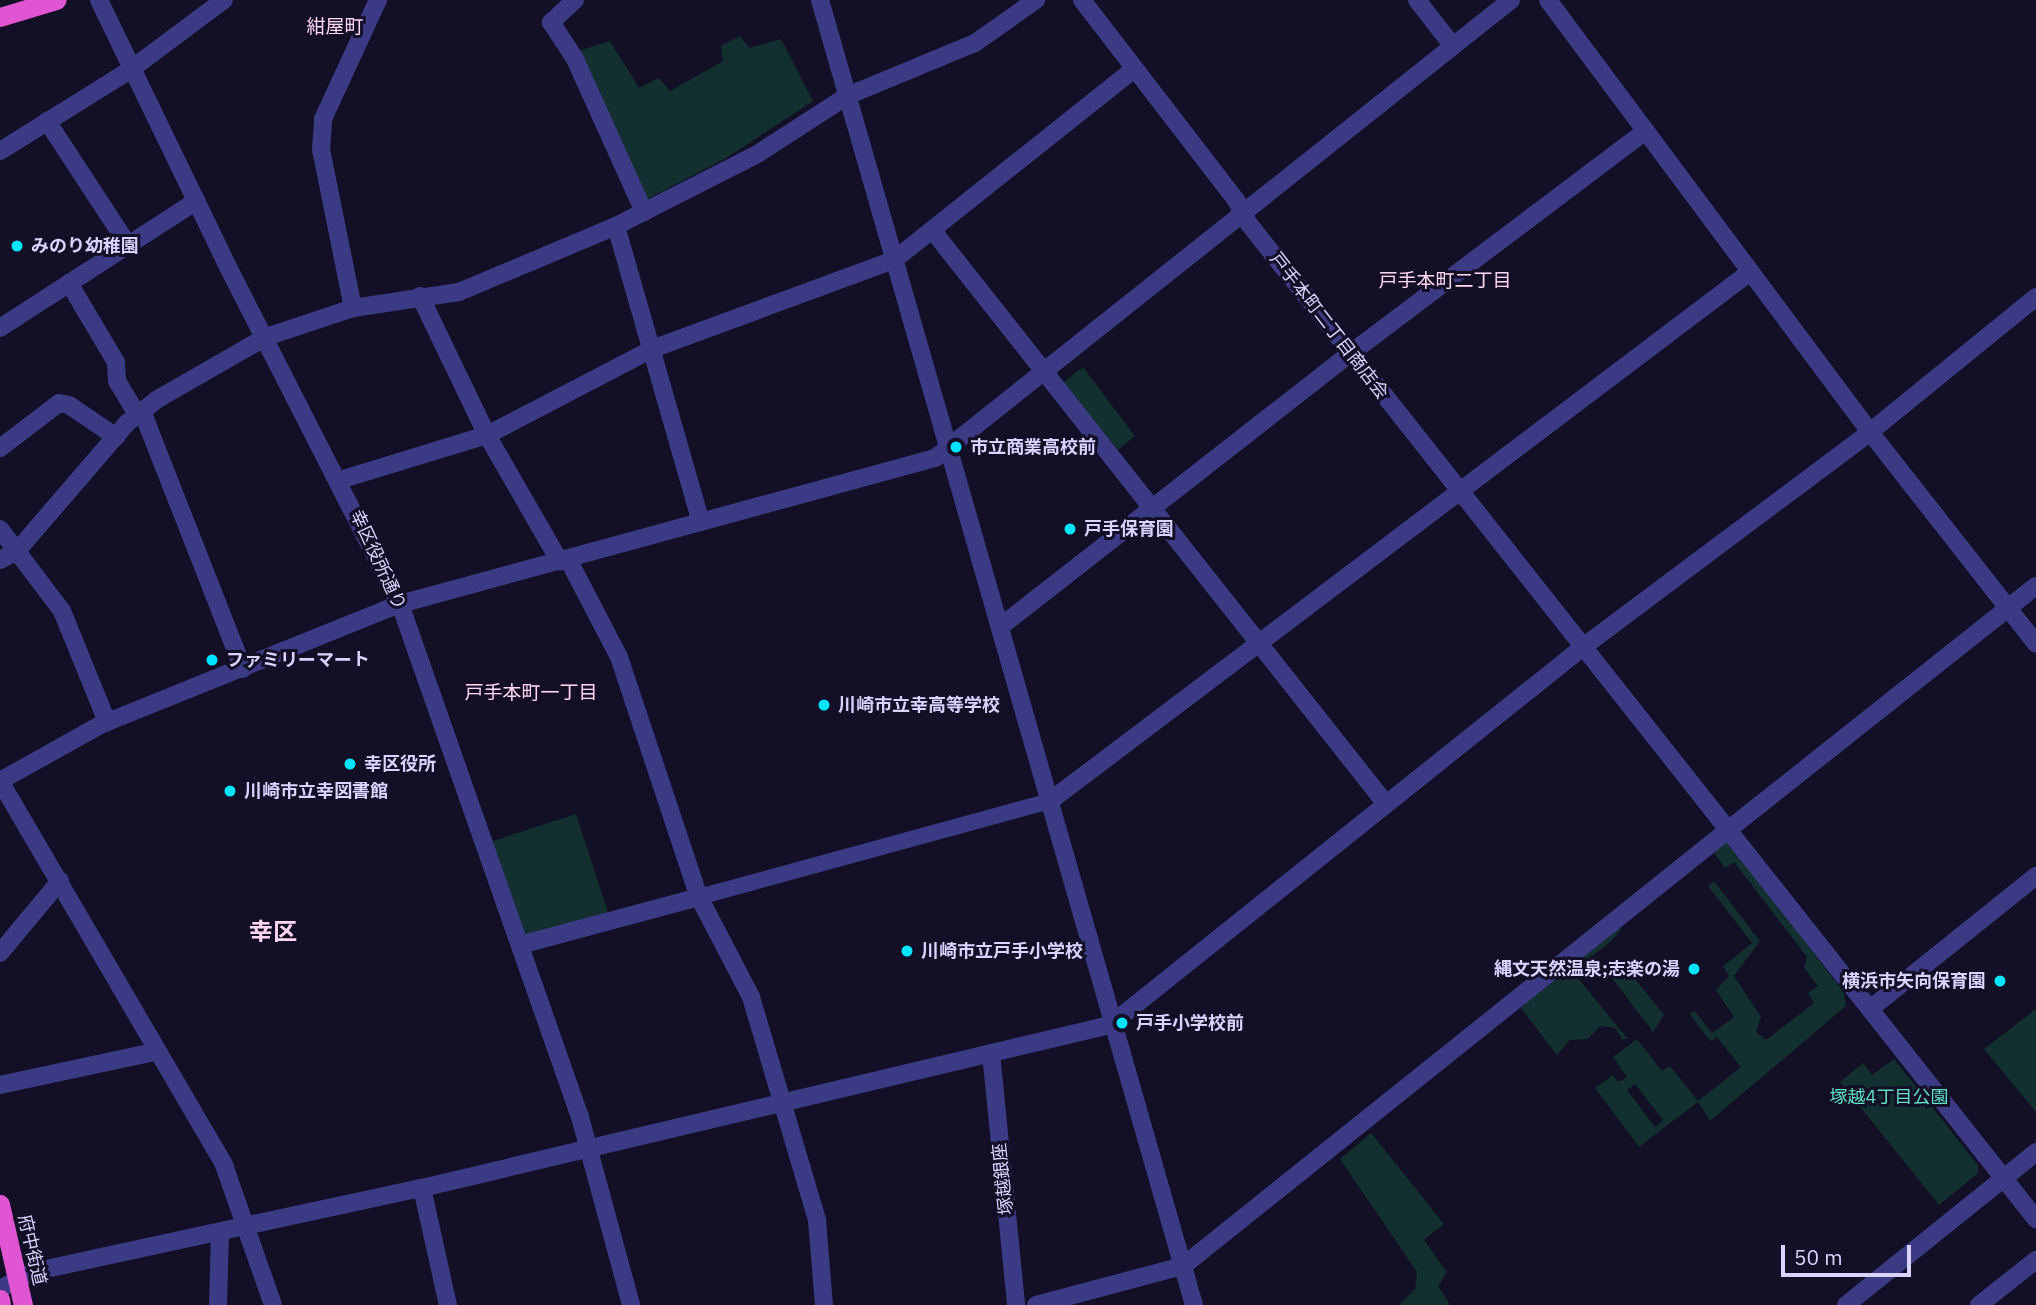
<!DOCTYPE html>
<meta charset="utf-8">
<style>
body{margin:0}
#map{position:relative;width:2036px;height:1305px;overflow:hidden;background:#130f26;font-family:"IBM Plex Sans","Noto Sans JP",sans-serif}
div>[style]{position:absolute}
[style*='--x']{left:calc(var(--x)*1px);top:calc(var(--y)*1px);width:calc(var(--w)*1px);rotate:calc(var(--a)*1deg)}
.green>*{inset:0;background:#12302f;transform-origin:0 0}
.pedestrian>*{height:16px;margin:-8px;padding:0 8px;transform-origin:8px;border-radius:8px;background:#3d3a85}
.minor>*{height:18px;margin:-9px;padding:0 9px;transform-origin:9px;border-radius:9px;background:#3d3a85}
.tertiary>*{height:18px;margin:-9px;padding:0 9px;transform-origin:9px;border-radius:9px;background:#3d3a85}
.trunk>*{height:19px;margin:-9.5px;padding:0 9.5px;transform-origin:9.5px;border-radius:9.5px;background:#e055d1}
.dots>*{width:19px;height:19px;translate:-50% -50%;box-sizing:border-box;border:4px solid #130f26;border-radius:50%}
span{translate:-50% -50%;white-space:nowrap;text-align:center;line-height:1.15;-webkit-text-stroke:6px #130f26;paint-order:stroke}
.poi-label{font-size:18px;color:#d9d4ff;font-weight:700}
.left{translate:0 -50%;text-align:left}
.right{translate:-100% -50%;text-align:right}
.street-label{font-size:18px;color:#d9d4ff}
.park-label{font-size:18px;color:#5fe0c0}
.neighbourhood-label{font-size:19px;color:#ffd6f0}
.district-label{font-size:24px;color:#ffd6f0;font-weight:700}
.scale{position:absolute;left:1781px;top:1245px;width:130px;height:32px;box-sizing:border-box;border:4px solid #d9d4ff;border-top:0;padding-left:9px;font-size:21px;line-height:24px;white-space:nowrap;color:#d9d4ff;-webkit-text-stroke:5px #130f26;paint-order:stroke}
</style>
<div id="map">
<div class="green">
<div style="clip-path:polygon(740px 36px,749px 48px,781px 39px,813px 101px,728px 157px,644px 201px,578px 51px,610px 41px,639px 88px,659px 78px,670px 91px,723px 61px,721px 46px)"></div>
<div style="clip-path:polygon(1083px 367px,1135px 436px,1118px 450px,1063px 383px)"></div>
<div style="left:576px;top:814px;width:106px;height:88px;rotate:72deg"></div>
<div style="clip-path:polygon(evenodd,1728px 839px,1844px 993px,1846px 1006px,1710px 1121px,1698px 1102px,1639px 1147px,1595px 1088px,1613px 1075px,1618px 1082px,1627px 1077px,1613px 1057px,1637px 1039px,1662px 1071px,1670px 1066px,1698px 1101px,1741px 1067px,1717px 1037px,1711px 1041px,1706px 1036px,1690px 1014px,1694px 1010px,1712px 1033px,1734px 1017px,1716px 990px,1729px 976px,1723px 966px,1752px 943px,1708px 886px,1714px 881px,1760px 941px,1734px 976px,1761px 1017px,1756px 1032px,1766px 1040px,1814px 1003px,1808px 993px,1818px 986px,1804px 968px,1807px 957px,1734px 862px,1725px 868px,1712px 850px,1728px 839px,1635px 1084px,1663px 1120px,1655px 1127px,1627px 1090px,1635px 1084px)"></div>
<div style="clip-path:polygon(1618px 924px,1621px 930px,1609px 943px,1572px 971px,1627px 1038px,1623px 1040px,1615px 1028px,1600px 1026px,1588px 1039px,1570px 1040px,1557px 1055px,1521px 1008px,1523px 1000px)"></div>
<div style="clip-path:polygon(1621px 965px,1625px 969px,1639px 967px,1631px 974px,1664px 1015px,1653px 1032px,1609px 974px)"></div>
<div style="clip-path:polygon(2036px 1009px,2036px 1112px,1984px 1049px)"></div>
<div style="clip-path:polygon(1894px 1059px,1978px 1165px,1978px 1173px,1939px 1205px,1840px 1082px,1863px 1063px,1872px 1075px)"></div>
<div style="clip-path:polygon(1371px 1133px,1444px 1224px,1424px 1240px,1447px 1272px,1438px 1286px,1450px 1305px,1399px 1305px,1415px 1289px,1417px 1272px,1340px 1159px)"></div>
</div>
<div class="pedestrian">
<div style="--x:699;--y:897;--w:364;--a:-15.3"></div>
</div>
<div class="minor">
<div style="--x:99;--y:0;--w:292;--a:64.2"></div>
<div style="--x:226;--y:263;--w:383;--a:63"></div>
<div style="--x:400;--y:604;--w:544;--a:70.67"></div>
<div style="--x:580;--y:1117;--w:195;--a:74.8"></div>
<div style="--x:575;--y:0;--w:33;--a:137"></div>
<div style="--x:551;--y:22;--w:44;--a:57"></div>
<div style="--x:575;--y:59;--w:168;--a:65.7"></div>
<div style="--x:1082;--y:0;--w:252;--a:52.4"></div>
<div style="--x:1236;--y:200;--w:27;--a:62"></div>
<div style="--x:1249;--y:224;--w:1269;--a:51.66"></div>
<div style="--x:1417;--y:0;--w:57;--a:52.1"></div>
<div style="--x:1548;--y:0;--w:539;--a:53.3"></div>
<div style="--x:47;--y:121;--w:148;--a:56.8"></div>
<div style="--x:0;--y:151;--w:153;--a:-31.9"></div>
<div style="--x:130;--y:70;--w:117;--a:-36.7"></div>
<div style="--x:616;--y:226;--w:308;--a:74"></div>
<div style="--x:933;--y:231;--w:730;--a:51.67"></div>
<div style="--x:69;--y:283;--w:92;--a:59.3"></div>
<div style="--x:116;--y:362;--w:19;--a:87"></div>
<div style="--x:117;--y:381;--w:41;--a:59"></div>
<div style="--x:420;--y:296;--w:154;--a:64.3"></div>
<div style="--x:487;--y:435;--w:146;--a:60.1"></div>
<div style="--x:353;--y:308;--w:161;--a:-101.4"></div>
<div style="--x:321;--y:150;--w:31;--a:-86"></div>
<div style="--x:323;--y:119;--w:131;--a:-65.2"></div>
<div style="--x:0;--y:328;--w:234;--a:-32.9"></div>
<div style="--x:142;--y:411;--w:277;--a:68.6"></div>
<div style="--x:0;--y:448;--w:74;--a:-37.3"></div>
<div style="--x:59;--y:403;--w:10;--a:11"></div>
<div style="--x:69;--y:405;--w:57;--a:34.2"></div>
<div style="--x:340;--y:480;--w:154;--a:-17"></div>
<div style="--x:487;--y:435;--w:186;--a:-27.5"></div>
<div style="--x:652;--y:349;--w:258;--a:-20.2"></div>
<div style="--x:894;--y:260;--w:307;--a:-38.5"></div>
<div style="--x:0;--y:529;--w:103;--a:52.9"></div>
<div style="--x:62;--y:611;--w:120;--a:67.9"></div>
<div style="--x:568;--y:559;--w:110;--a:62.5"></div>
<div style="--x:619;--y:657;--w:253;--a:71.6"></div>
<div style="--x:699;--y:897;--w:113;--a:62.5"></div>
<div style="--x:751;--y:997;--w:233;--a:73.5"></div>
<div style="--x:817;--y:1220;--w:85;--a:85.3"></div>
<div style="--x:0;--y:560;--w:19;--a:-28"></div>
<div style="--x:17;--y:551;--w:169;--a:-49.3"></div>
<div style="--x:127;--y:423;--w:37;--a:-38"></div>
<div style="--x:156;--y:400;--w:127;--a:-29.8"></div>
<div style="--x:266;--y:337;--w:92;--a:-18.4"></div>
<div style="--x:353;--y:308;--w:107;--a:-8.6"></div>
<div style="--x:459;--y:292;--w:170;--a:-22.8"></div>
<div style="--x:616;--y:226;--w:161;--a:-27"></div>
<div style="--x:759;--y:153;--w:105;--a:-32.9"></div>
<div style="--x:847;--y:96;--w:139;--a:-22.5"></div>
<div style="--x:975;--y:43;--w:75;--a:-35.2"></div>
<div style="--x:1000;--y:627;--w:445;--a:-38"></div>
<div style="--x:1351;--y:353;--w:369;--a:-37"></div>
<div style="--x:0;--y:781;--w:115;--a:-29.2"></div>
<div style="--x:100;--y:725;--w:323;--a:-22"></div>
<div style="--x:400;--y:604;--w:555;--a:-15.26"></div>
<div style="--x:935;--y:458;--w:736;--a:-38.49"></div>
<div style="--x:1050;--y:801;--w:877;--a:-37.08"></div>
<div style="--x:520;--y:945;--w:185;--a:-15"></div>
<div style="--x:0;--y:953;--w:94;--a:-50.2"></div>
<div style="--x:0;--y:1085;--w:157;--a:-12.1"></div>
<div style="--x:422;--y:1188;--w:120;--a:77.5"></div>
<div style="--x:218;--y:1305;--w:72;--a:-88.4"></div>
<div style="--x:1036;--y:1305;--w:152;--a:-14.9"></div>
<div style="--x:1183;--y:1266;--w:698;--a:-38.66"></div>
<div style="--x:1846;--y:1305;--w:244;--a:-38.8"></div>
<div style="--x:1979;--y:1305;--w:73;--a:-38.3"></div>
</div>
<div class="tertiary">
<div style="--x:820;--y:0;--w:1358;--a:74.01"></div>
<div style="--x:1870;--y:432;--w:269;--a:51.9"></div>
<div style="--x:0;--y:781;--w:445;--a:59.7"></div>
<div style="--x:224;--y:1165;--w:148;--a:70.7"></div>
<div style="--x:1728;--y:830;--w:393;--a:-38.4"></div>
<div style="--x:1870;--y:1009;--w:213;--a:-38.7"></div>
<div style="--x:991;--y:1053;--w:253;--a:84.3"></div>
<div style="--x:0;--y:1289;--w:36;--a:-28"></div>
<div style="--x:32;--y:1272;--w:399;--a:-12.2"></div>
<div style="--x:422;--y:1188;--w:707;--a:-13.33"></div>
<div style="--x:1110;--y:1025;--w:605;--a:-38.63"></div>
<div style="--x:1583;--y:647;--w:359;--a:-36.8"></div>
<div style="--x:1870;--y:432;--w:214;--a:-39.1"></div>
</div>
<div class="trunk">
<div style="--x:0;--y:17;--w:59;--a:-16.9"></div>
<div style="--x:0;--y:1204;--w:104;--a:77.2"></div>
<div style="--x:0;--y:1299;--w:6;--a:81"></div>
</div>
<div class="dots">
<div style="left:17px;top:246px;background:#00e5ff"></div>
<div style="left:956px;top:447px;background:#00e5ff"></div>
<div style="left:1070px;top:529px;background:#00e5ff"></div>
<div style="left:212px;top:660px;background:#00e5ff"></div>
<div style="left:824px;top:705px;background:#00e5ff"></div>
<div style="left:350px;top:764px;background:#00e5ff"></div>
<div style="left:230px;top:791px;background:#00e5ff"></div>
<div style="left:907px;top:951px;background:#00e5ff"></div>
<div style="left:1694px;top:969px;background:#00e5ff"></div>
<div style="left:2000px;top:981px;background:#00e5ff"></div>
<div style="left:1122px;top:1023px;background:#00e5ff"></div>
</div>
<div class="poi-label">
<span class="left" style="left:31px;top:246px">みのり幼稚園</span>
<span class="left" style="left:970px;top:447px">市立商業高校前</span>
<span class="left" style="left:1084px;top:529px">戸手保育園</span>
<span class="left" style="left:226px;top:660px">ファミリーマート</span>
<span class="left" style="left:838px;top:705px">川崎市立幸高等学校</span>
<span class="left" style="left:364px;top:764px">幸区役所</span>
<span class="left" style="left:244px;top:791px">川崎市立幸図書館</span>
<span class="left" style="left:921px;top:951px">川崎市立戸手小学校</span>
<span class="right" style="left:1680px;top:969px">縄文天然温泉;志楽の湯</span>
<span class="right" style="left:1986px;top:981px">横浜市矢向保育園</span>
<span class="left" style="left:1136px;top:1023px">戸手小学校前</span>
</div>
<div class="street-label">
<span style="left:1329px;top:326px;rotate:52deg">戸手本町二丁目商店会</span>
<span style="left:378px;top:560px;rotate:65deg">幸区役所通り</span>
<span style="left:1003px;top:1179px;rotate:-96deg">塚越銀座</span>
<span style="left:32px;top:1250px;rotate:77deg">府中街道</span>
</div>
<div class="park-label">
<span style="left:1889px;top:1097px">塚越4丁目公園</span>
</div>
<div class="neighbourhood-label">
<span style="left:335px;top:27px">紺屋町</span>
<span style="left:1445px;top:281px">戸手本町二丁目</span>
<span style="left:531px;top:693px">戸手本町一丁目</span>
</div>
<div class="district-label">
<span style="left:273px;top:932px">幸区</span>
</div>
<div class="scale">50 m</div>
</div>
